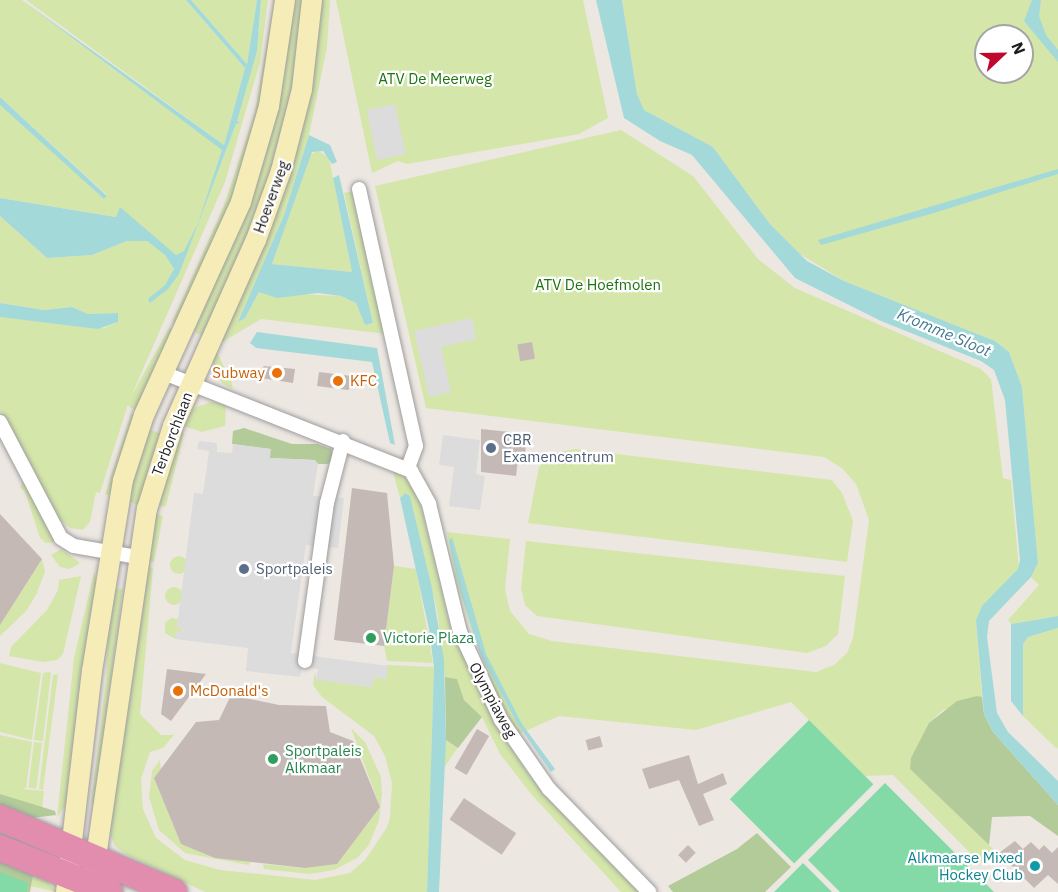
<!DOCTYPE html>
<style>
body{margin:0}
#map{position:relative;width:1058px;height:892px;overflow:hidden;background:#ede7e2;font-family:"IBM Plex Sans",sans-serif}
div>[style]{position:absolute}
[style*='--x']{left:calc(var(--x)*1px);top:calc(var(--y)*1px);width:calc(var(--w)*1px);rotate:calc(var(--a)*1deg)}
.grass>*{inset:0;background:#d4e6a9;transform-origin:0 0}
.round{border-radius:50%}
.forest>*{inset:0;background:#b2cb98}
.pitch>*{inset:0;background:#83daa6;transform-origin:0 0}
.parking>*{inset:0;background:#dcdcdc;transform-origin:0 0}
.water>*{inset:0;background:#a4d9da}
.building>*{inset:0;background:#c5b9b6;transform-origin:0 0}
.roads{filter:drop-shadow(0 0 2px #9d9d9d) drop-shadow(0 0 2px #9d9d9d)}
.street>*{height:14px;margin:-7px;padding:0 7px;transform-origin:7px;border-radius:7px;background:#fff}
.secondary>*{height:20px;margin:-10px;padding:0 10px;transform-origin:10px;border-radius:10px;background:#f6ecb7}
.highway>*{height:26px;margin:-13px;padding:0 13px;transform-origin:13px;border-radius:13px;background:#e28cae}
.dots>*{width:16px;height:16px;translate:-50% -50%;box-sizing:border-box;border:3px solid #fff;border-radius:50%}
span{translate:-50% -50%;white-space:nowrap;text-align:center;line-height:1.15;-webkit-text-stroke:4.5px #fff;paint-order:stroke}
.park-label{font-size:15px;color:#1c750f}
.street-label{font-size:15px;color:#1c1c1c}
.food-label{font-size:15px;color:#c56008}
.right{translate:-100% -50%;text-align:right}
.left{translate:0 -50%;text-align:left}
.service-label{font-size:15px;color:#4e5e75}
.leisure-label{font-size:15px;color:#27864d}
.culture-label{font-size:15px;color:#0d838f}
.water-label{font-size:16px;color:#447a90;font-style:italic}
.north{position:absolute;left:974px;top:24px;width:60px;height:60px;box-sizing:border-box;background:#fff;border:2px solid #a4a4a4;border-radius:50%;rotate:68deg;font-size:16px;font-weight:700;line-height:24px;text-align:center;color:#1c1c1c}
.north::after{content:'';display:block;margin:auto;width:21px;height:27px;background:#c0082f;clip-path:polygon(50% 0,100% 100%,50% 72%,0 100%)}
</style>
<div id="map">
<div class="grass">
<div style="clip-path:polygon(0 0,22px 0,223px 150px,198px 223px,184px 252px,176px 255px,117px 217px,0 198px,0 105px,104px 198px,107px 195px,0 97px)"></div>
<div style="clip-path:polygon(26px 0,186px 0,245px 68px,224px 145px)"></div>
<div style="clip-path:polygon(191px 0,257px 0,247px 64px)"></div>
<div style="clip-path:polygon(261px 0,268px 0,260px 62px,225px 182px,129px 401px,100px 493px,96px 492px,90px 522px,83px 530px,70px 528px,56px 517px,0 411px,0 317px,104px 328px,118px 322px,118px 313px,88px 314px,72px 307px,44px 310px,0 303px,0 216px,47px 258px,92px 255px,127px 241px,147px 241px,165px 255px,174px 269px,158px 298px,179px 273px,236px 124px,240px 123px,236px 122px,259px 30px)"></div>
<div style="clip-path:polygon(274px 0,282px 0,255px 144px,181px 327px,172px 322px,223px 208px,255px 112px)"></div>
<div style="clip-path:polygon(289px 0,307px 0,306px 22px,274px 173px,207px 338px,194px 332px,245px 211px)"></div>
<div style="clip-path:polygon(316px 0,330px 0,327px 47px,309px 135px,284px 215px,238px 322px,245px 318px,259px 292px,341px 296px,356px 303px,365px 325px,373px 323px,344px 193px,354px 191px,387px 334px,261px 319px,219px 344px,254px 254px)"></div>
<div style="clip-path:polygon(336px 0,583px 0,608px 118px,579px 134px,407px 164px,398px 161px,372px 173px)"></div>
<div style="clip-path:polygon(evenodd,622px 0,1058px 0,1058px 616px,1011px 624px,1008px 620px,1039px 585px,1031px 577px,1038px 563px,1022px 387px,1009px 352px,995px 341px,844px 281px,800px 254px,770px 224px,713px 147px,644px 110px,637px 94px,622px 0,986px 36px,1022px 36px,1022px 72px,986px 72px,986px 36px)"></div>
<div style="clip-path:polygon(621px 130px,693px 176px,758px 259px,795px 288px,981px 369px,991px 379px,1003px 478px,1011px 480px,1019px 569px,976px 620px,982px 697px,943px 710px,929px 723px,910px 769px,994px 850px,980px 863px,893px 775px,865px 776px,791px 702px,696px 730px,559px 716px,519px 734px,498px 698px,473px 635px,456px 580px,447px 532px,510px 539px,505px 589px,510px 611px,529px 634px,552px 641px,816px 672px,834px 665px,847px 653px,853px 638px,869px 520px,856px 484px,843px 469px,824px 457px,426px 408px,375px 186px)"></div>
<div style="clip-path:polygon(317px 150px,329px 158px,352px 272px,272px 264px,310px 156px)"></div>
<div style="left:169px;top:328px;width:10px;height:88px;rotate:29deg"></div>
<div style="clip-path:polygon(216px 351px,231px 380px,233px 389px,223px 384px,215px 373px,212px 358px)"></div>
<div style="clip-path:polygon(211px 402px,226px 404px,225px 426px,202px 432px,180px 425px,194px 408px)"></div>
<div style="left:131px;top:414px;width:9px;height:84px;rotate:18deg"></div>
<div style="left:145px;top:428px;width:21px;height:75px;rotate:19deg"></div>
<div style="clip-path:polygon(176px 430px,184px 433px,166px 506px,159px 507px)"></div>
<div style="clip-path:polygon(575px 449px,832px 480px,842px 493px,853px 521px,847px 562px,528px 523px,539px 467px,552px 454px)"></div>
<div style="clip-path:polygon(392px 468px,407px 477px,419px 497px,450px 625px,499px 729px,529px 775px,639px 892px,621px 892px,532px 795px,500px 754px,482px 717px,464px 700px,457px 679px,445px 677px,437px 610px,410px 496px,403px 494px,400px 498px)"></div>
<div style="clip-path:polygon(24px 480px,55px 541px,55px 542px,46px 543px,40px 538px,25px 492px,20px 487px)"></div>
<div style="clip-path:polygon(150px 513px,163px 516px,154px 562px,150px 562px,149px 567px,153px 568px,140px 714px,161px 735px,174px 735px,163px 748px,150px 752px,141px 779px,143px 809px,156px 838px,185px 860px,220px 870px,315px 880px,350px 873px,381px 846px,390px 818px,392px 783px,385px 756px,374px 736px,322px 697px,313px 685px,315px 671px,316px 679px,371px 687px,374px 677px,386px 678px,387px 665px,434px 667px,427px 892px,205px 892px,127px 855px,115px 846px,109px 831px)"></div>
<div style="clip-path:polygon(526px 541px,845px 576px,838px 634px,826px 646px,807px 653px,537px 616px,525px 605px,521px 588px)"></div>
<div style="clip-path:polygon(61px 549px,79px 562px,79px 564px,69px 569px,60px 567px,51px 555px)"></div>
<div class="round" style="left:170px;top:556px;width:18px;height:18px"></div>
<div style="clip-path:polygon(42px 559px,45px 572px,36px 595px,26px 611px,0 636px,0 624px)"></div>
<div style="clip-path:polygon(394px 566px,416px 569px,433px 663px,387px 661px,384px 646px)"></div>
<div style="clip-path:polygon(94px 572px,98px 582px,81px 674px,66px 805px,57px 817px,74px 658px)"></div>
<div style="clip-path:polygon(81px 576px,63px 654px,57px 660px,43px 662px,9px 656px,11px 647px,47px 610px,58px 590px,59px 580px)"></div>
<div class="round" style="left:165px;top:587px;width:18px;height:18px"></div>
<div style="clip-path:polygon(110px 588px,123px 589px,94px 804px,91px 803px,106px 681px)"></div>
<div style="clip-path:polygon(171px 618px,178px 619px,177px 627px,185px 628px,175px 639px,165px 633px,165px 623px)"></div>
<div style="clip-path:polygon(1058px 628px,1058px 747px,1057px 749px,1023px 716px,1021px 694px,1023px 644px,1028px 637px)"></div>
<div style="clip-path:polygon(0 663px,41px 673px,32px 740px,0 732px)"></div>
<div style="clip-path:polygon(49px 672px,51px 673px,43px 741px,34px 740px,43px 673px)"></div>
<div style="clip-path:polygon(58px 674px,43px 790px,39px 789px,53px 675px)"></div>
<div style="clip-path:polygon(351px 728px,365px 742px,381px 777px,382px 794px,379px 820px,369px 845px,357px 858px,334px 870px,309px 874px,264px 869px,263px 864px,303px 868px,336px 864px,380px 807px)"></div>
<div style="clip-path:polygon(0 735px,32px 742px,26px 788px,22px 789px,44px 791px,42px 809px,0 794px)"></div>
<div style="left:446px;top:740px;width:14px;height:152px;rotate:34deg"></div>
<div style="left:34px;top:742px;width:8px;height:46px;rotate:7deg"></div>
<div style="clip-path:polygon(160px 760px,161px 769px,154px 778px,181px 844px,251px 862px,249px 865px,185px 853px,159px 830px,149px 797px,152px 771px)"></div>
<div style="clip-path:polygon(33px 875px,47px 881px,57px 892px,30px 886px)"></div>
</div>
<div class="forest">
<div style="clip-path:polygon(244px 428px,292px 444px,317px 444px,331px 449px,333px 458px,328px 464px,318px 464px,314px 460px,270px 458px,270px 449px,232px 444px,233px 431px)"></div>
<div style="clip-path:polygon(445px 677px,457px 679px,464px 700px,482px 717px,458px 748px,446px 740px)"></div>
<div style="clip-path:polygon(977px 696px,982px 697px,984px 714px,993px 732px,1058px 805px,1058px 836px,1030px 816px,992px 817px,989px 845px,910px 769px,911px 758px,929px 723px,957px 701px)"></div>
<div style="clip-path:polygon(0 794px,55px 811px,56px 815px,32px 818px,0 805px)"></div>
<div style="clip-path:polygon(757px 833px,791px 867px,765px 892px,673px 892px,668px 886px,737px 849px)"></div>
<div style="clip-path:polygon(0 861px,33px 875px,30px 892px,0 892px)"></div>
</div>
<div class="pitch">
<div style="left:809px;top:720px;width:91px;height:112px;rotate:45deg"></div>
<div style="clip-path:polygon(885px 783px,994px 892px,840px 892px,808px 860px)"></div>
<div style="clip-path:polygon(803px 863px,832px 892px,774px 892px)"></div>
<div style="clip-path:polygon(0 872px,28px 883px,27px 892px,0 892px)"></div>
</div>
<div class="parking">
<div style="left:395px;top:104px;width:51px;height:29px;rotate:78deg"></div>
<div style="clip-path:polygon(472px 318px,476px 339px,441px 347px,451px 392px,429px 397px,414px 331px)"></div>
<div style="clip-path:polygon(443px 435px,480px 440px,476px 474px,485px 476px,480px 510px,449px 506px,454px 467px,439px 465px)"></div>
<div style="clip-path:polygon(199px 441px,217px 443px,217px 452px,232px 453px,233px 444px,271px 449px,270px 458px,315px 460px,318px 464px,313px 496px,344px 498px,338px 548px,306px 545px,291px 653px,388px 666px,386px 679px,374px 677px,372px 687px,316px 680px,318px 669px,302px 667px,300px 677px,246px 671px,248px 648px,175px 639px,176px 631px,185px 631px,177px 627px,194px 493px,203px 494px,209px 451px,197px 449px)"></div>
</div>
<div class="water">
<div style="clip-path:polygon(22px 0,224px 145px,245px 68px,186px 0,191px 0,247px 64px,257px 0,261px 0,257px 51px,237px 121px,240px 123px,236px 124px,179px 274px,168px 289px,150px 303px,148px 299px,165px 285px,174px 269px,165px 255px,147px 241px,127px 241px,92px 255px,47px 258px,0 216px,0 198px,116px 217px,120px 207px,176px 255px,184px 251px,198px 223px,222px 150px)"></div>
<div style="clip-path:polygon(596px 0,622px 0,637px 94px,644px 110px,713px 147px,770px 224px,807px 261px,844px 281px,995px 341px,1009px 352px,1022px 387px,1038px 563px,1031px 577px,989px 621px,987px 637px,997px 713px,1008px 732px,1058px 781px,1058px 805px,993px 732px,984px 714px,976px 620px,982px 606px,1018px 569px,1020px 560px,1005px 400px,994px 370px,981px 361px,881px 321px,795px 278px,692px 155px,660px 141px,624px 118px)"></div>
<div style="clip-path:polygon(1032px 0,1041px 0,1039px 16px,1046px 35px,1058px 50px,1058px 62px,1024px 21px)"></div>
<div style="clip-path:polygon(0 97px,107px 196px,104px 199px,0 105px)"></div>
<div style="clip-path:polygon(309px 135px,330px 145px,337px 162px,332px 164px,323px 151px,312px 152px,272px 264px,352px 272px,333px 178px,339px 175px,373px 323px,365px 325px,356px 303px,341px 296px,318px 293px,277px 298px,259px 292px,245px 318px,238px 322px,284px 215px)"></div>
<div style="clip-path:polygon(1058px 169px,1058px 174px,934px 213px,821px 245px,818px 240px)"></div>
<div style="clip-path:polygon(0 303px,44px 310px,72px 307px,88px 314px,118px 313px,118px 322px,98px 329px,0 317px)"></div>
<div style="clip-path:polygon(257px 332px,377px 348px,395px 445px,390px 443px,372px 362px,256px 348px,250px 343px)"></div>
<div style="clip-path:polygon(405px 493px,410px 496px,432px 588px,444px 660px,446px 740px,439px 892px,427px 892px,434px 667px,429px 629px,400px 498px)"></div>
<div style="clip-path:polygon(452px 537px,486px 654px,522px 724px,555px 769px,551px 772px,517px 723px,480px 653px,462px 597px,449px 541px)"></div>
<div style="clip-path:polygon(1058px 616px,1058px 628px,1028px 637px,1023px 644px,1023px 716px,1011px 701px,1011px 624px)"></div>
</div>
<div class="building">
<div style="left:532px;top:342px;width:17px;height:15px;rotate:80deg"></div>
<div style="clip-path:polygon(264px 366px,295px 369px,293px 383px,255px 377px)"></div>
<div style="clip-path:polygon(319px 372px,352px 376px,354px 385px,348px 390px,317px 386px)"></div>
<div style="clip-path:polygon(481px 429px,528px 434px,525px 453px,519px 452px,516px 476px,481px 472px)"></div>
<div style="clip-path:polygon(352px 488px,387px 493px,394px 566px,384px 646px,334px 640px)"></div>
<div style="clip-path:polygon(0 514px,42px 559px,0 625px)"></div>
<div style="clip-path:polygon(167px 669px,206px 674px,171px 721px,161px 714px)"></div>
<div style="clip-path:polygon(231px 695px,279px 705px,326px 706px,330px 732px,353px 741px,380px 807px,337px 864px,305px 868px,215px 858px,181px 844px,154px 778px,196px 722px,219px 720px)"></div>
<div style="left:477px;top:729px;width:14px;height:45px;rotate:30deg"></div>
<div style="left:600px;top:736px;width:11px;height:15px;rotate:75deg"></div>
<div style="clip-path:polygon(689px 755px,698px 784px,723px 773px,727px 784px,703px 794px,714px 820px,699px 826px,679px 780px,649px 789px,642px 769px)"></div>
<div style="left:464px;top:798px;width:63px;height:26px;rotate:34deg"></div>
<div style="clip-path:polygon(1015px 841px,1023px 849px,1031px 842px,1039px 850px,1044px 845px,1052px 853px,1058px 847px,1058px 884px,1048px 875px,1034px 888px,999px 853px)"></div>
<div style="left:688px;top:845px;width:11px;height:14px;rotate:45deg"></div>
</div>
<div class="roads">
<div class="street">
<div style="--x:359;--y:189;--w:263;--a:77.5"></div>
<div style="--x:416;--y:446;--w:23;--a:110"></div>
<div style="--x:164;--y:373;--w:266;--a:21.6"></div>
<div style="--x:411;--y:471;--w:38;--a:61"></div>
<div style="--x:429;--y:504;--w:132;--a:76.4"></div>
<div style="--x:460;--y:632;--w:97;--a:65"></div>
<div style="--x:501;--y:720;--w:84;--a:55.2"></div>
<div style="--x:549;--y:789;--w:144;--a:45.8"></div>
<div style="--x:0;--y:422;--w:131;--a:62.3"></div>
<div style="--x:61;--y:538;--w:15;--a:32"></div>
<div style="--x:74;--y:546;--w:65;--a:9.8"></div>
<div style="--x:305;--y:661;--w:160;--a:-82.1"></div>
<div style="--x:327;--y:503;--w:64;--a:-75.5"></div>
</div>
<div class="secondary">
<div style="--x:94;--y:871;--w:366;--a:-81.7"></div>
<div style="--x:147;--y:509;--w:87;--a:-72.6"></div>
<div style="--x:173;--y:426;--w:204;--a:-66"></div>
<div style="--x:256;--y:240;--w:73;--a:-70.1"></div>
<div style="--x:281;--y:171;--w:85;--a:-75.6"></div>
<div style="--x:302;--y:89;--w:90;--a:-83.6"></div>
<div style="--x:66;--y:892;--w:223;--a:-83.3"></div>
<div style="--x:92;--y:671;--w:193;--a:-80.8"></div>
<div style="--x:123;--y:480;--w:68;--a:-72.1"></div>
<div style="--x:144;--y:415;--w:234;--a:-65.5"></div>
<div style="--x:241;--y:202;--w:100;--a:-73.7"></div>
<div style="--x:269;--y:106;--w:107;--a:-81.4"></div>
</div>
<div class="highway">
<div style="--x:0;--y:818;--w:189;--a:23"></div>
<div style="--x:0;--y:848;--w:118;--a:21.8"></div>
</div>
</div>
<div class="dots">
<div style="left:277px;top:373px;background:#e8710a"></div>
<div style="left:338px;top:381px;background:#e8710a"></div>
<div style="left:491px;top:448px;background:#5c6f8a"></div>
<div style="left:244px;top:569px;background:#5c6f8a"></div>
<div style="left:371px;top:638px;background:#2e9e5b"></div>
<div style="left:178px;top:691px;background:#e8710a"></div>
<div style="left:273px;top:759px;background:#2e9e5b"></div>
<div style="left:1035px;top:866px;background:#0f9aa8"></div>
</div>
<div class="park-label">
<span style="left:435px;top:79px">ATV De Meerweg</span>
<span style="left:598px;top:285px">ATV De Hoefmolen</span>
</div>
<div class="street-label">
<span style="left:271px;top:197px;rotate:-70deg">Hoeverweg</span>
<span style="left:172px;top:434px;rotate:-69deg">Terborchlaan</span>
<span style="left:493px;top:700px;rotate:62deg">Olympiaweg</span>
</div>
<div class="food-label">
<span class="right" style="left:265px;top:373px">Subway</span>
<span class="left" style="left:350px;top:381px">KFC</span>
<span class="left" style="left:190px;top:691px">McDonald's</span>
</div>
<div class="service-label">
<span class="left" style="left:503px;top:448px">CBR<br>Examencentrum</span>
<span class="left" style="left:256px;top:569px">Sportpaleis</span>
</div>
<div class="leisure-label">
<span class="left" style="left:383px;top:638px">Victorie Plaza</span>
<span class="left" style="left:285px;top:759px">Sportpaleis<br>Alkmaar</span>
</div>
<div class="culture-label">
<span class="right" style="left:1023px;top:866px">Alkmaarse Mixed<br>Hockey Club</span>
</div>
<div class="water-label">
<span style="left:944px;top:332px;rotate:23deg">Kromme Sloot</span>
</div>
<div class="north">N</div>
</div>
